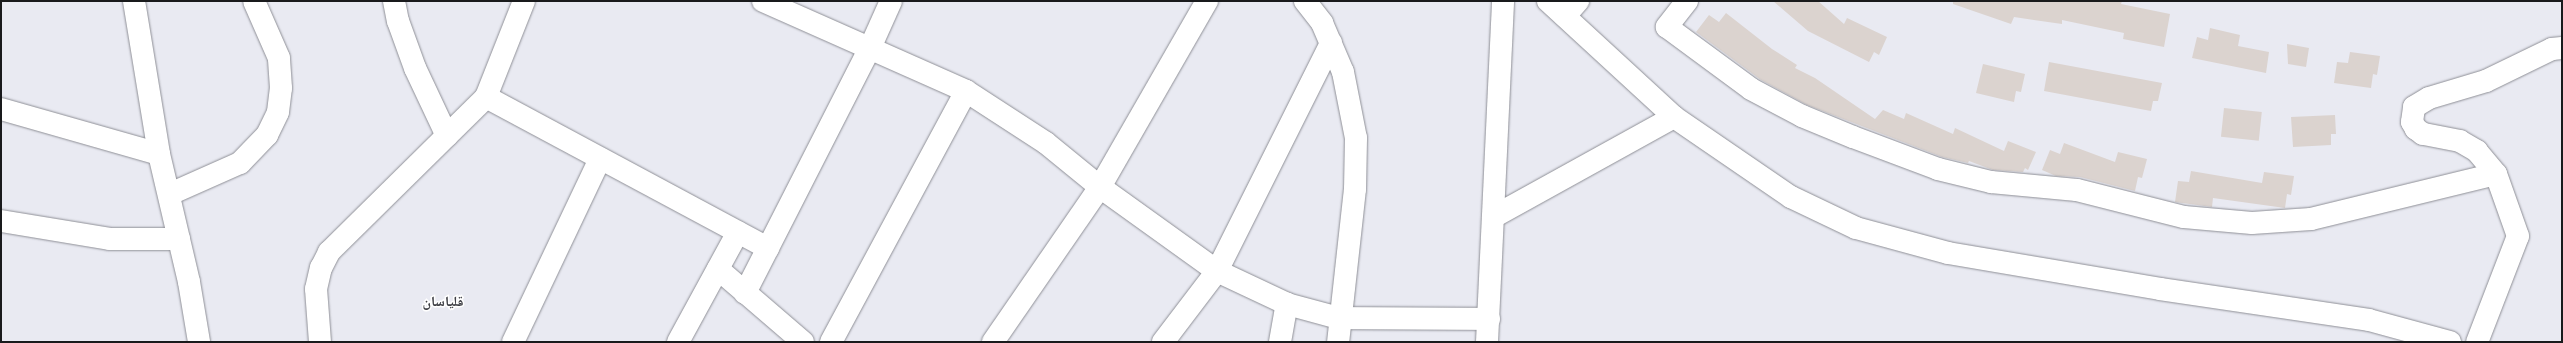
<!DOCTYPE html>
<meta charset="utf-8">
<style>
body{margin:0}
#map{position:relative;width:2563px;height:343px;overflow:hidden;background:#e9eaf2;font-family:"Golos Text","Noto Naskh Arabic",sans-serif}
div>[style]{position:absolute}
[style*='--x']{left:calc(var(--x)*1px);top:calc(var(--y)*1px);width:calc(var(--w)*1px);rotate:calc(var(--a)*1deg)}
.building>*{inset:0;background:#dbd3cf;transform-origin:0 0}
.roads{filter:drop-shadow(0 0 1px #8e8f96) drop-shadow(0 0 1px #8e8f96)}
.minor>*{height:22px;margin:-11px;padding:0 11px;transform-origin:11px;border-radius:11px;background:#fff}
.tertiary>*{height:22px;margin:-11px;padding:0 11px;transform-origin:11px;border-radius:11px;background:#fff}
span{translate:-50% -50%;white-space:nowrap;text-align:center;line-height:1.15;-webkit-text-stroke:3px #fff;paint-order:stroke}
.quarter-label{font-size:14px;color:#3f4046;font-weight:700}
.frame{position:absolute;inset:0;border:2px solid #191a1c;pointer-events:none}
</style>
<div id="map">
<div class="building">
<div style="clip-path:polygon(1773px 1px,1818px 1px,1844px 24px,1847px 18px,1887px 37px,1879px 55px,1874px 52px,1869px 62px,1808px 31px)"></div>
<div style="clip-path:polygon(1953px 1px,2122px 1px,2121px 4px,2170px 14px,2164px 47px,2123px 39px,2124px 33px,2062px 20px,2062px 24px,2014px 17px,2011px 24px,1953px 4px)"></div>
<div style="clip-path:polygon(1726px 13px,1772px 49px,1797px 65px,1795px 68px,1815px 78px,1875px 119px,1883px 110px,1904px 119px,1906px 113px,1953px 134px,1955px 128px,2004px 151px,2008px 141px,2036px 152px,2028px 170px,2025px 168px,2023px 172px,1993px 170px,1969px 161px,1968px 163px,1942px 157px,1807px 105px,1761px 80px,1696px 32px,1709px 15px,1719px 22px)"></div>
<div style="clip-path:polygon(2210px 28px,2240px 35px,2238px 46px,2269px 52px,2266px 73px,2192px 58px,2197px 37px,2208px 40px)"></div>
<div style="clip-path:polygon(2287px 44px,2309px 48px,2306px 67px,2288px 64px)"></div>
<div style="clip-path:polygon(2350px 52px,2380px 56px,2377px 75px,2373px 74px,2371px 88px,2334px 83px,2337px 62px,2348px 63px)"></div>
<div style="clip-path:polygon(2049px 62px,2162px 83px,2158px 101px,2153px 101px,2151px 111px,2044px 91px)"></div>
<div style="clip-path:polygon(1983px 64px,2025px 74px,2021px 92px,2016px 91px,2014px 102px,1976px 93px)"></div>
<div style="left:2224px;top:108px;width:38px;height:29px;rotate:6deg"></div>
<div style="clip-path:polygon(2335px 115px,2336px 134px,2331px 134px,2331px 145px,2293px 147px,2291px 117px)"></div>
<div style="clip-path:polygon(2064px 143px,2115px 162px,2118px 152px,2147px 159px,2142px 178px,2138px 177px,2135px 191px,2080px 177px,2056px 176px,2042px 170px,2050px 150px,2060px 154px)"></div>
<div style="clip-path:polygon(2191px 171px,2262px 183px,2264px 172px,2294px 176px,2291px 195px,2287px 194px,2285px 208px,2213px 198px,2212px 207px,2175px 202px,2178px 181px,2189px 182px)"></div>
</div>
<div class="roads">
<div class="minor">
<div style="--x:134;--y:1;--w:155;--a:80.7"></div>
<div style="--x:159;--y:154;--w:131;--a:76.8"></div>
<div style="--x:189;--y:282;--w:61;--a:80.5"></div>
<div style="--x:394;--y:1;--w:20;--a:79"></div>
<div style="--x:398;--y:21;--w:50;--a:70.1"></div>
<div style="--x:415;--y:68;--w:75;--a:64.8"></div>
<div style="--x:763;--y:1;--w:222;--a:23.9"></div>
<div style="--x:966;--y:91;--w:95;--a:33"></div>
<div style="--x:1046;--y:143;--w:70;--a:39.2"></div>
<div style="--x:1100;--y:187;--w:144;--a:35.7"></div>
<div style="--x:1217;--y:271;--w:77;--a:25.2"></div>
<div style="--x:1287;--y:304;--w:54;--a:15.1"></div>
<div style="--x:1339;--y:318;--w:150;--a:0.4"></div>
<div style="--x:1305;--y:1;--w:28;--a:52"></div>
<div style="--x:1322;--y:23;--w:53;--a:66.8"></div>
<div style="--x:1343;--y:72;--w:67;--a:78.9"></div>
<div style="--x:1356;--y:138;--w:51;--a:91.1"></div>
<div style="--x:1355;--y:189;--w:154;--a:96.3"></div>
<div style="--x:1687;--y:1;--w:33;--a:128"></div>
<div style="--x:1667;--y:27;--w:104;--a:36.4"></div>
<div style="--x:1751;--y:89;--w:58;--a:27.9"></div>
<div style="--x:1802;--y:116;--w:55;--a:22.4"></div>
<div style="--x:1853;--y:137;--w:91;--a:20.6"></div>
<div style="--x:1938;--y:169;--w:55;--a:13.8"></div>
<div style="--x:1991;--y:182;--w:86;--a:5.3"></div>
<div style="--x:2077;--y:190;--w:110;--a:14.2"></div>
<div style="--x:2184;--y:217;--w:68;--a:5"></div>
<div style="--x:2252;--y:223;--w:59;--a:-3.9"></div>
<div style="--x:2311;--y:219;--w:190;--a:-13.7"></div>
<div style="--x:2496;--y:174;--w:66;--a:70.5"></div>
<div style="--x:2518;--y:236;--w:114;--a:111.1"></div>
<div style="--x:1565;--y:16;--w:20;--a:-49"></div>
<div style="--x:486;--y:97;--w:320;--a:28.2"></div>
<div style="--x:1;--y:109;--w:164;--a:15.9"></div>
<div style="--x:2496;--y:174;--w:30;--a:-130"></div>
<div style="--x:2477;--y:151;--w:20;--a:-150"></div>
<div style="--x:2460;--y:141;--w:38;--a:-169"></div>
<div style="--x:2423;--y:134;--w:9;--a:-144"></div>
<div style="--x:2416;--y:129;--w:8;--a:-120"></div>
<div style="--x:2412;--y:122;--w:15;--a:-82"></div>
<div style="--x:2414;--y:107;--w:17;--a:-31"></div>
<div style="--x:2429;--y:98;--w:59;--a:-16.6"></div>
<div style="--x:2486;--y:81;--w:73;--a:-25.9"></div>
<div style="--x:2552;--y:49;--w:10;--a:-6"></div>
<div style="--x:170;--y:194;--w:77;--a:-23.9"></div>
<div style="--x:240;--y:163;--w:39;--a:-46"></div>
<div style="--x:267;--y:135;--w:25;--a:-64"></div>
<div style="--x:278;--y:112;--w:24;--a:-83"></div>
<div style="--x:281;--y:88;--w:30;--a:-94"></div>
<div style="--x:279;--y:58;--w:62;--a:-113.7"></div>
<div style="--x:1493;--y:217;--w:207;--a:-28.9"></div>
<div style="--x:1;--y:221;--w:110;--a:9.4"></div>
<div style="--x:110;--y:239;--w:69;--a:0"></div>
<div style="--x:718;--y:269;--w:112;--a:40.7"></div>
<div style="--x:745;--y:293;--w:275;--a:-63"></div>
<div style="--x:870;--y:48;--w:51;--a:-65.9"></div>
<div style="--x:320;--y:342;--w:53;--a:-94.3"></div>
<div style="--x:316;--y:289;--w:22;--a:-77"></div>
<div style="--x:321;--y:268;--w:18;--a:-63"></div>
<div style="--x:329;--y:252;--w:221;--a:-44.6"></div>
<div style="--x:486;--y:97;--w:103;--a:-68.4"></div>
<div style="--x:513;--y:342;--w:203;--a:-64.6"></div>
<div style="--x:678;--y:342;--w:125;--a:-61.4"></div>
<div style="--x:831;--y:342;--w:285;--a:-61.7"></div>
<div style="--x:993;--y:342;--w:188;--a:-55.4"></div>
<div style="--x:1100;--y:187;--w:215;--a:-60.1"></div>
<div style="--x:1163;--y:342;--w:89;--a:-52.7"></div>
<div style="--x:1217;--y:271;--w:255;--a:-63.4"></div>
<div style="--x:1280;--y:342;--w:39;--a:-80"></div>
<div style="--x:1487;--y:342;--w:341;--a:-87.3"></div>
</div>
<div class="tertiary">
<div style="--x:1548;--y:1;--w:171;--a:42.6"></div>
<div style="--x:1674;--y:117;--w:142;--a:34.4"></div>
<div style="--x:1791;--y:197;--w:72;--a:25.5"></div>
<div style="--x:1856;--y:228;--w:95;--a:15.2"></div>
<div style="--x:1948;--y:253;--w:215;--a:9.6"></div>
<div style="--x:2160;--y:289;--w:211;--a:8.4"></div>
<div style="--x:2369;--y:320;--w:84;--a:15.2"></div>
</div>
</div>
<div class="quarter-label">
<span style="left:443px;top:301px">قلياسان</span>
</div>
<div class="frame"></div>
</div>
